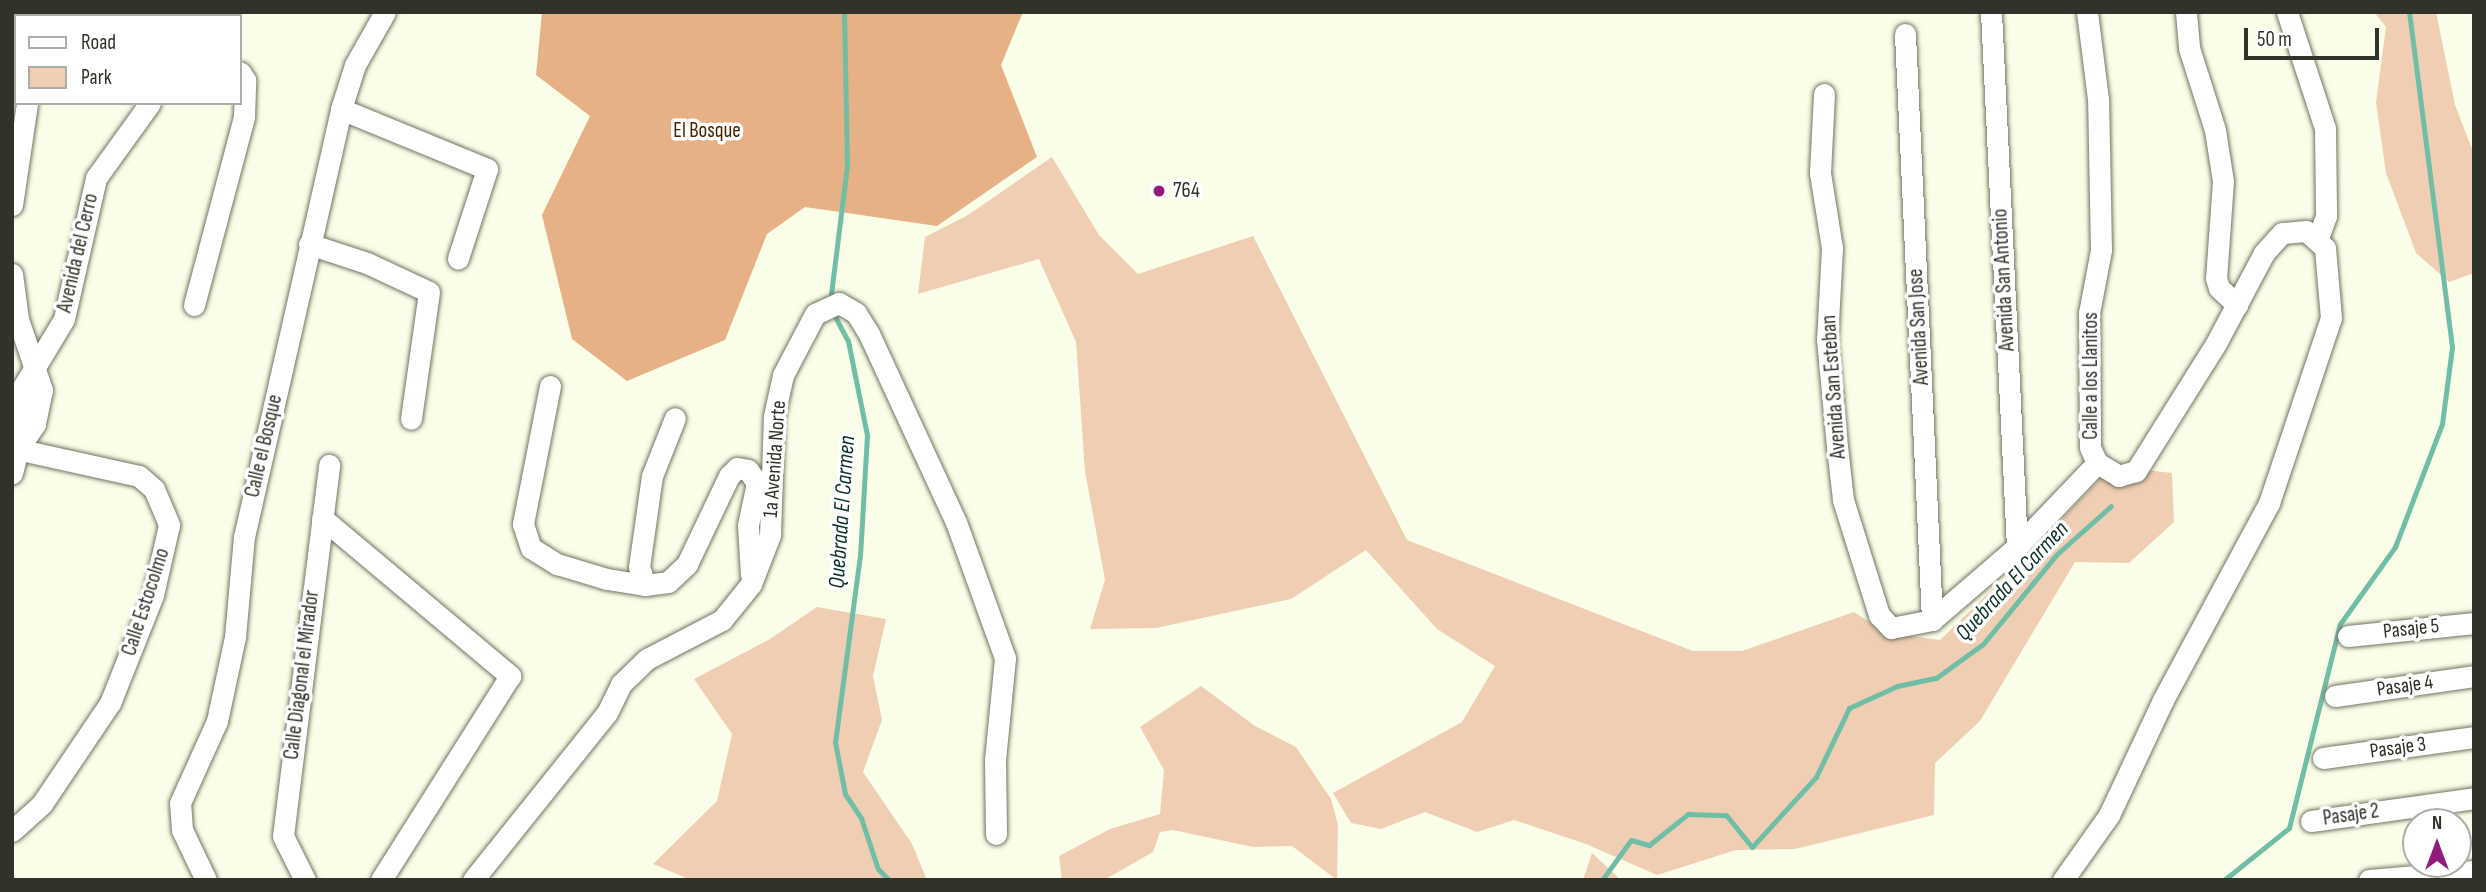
<!DOCTYPE html>
<style>
body{margin:0}
#map{position:relative;width:2486px;height:892px;overflow:hidden;background:#fafee9;font-family:"Sofia Sans Condensed",sans-serif}
div>[style]{position:absolute}
[style*='--x']{left:calc(var(--x)*1px);top:calc(var(--y)*1px);width:calc(var(--w)*1px);rotate:calc(var(--a)*1deg)}
.green>*{inset:0;background:#efceb3}
.forest>*{inset:0;background:#e6b186}
.stream>*{height:5px;margin:-2.5px;padding:0 2.5px;transform-origin:2.5px;border-radius:2.5px;background:#71bea6}
.roads{filter:drop-shadow(0 0 2px #707461) drop-shadow(0 0 2px #707461)}
.minor>*{height:21px;margin:-10.5px;padding:0 10.5px;transform-origin:10.5px;border-radius:10.5px;background:#fff}
.dots>*{width:19px;height:19px;translate:-50% -50%;box-sizing:border-box;border:4px solid #fff;border-radius:50%}
span{translate:-50% -50%;white-space:nowrap;text-align:center;line-height:1.15;-webkit-text-stroke:7px #fff;paint-order:stroke}
.park-label{font-size:21px;color:#432200}
.poi-label{font-size:21px;color:#31322a}
.left{translate:0 -50%;text-align:left}
.street-label{font-size:21px;color:#31322a}
.water-label{font-size:23px;color:#0d3228;font-style:italic}
.frame{position:absolute;inset:0;border:14px solid #31322a;pointer-events:none}
.legend{position:absolute;left:14px;top:14px;width:228px;height:91px;box-sizing:border-box;background:#fff;border:2px solid #adadaa;margin:0;padding:9px 12px;list-style:none;font-size:21px;color:#31322a}
.legend li{display:flex;align-items:center;gap:14px;height:35px}
.legend b{width:35px;border:2px solid #adadaa}
.north{position:absolute;left:2402px;top:808px;width:70px;height:70px;box-sizing:border-box;background:#fff;border:2px solid #adadaa;border-radius:50%;rotate:0deg;font-size:19px;font-weight:700;line-height:28px;text-align:center;color:#31322a}
.north::after{content:'';display:block;margin:auto;width:24px;height:32px;background:#901b7a;clip-path:polygon(50% 0,100% 100%,50% 72%,0 100%)}
.scale{position:absolute;left:2244px;top:28px;width:135px;height:32px;box-sizing:border-box;border:4px solid #31322a;border-top:0;padding-left:9px;font-size:21px;line-height:24px;white-space:nowrap;color:#31322a;-webkit-text-stroke:5px #fff;paint-order:stroke}
</style>
<div id="map">
<div class="green">
<div style="clip-path:polygon(2374px 12px,2436px 12px,2455px 105px,2474px 154px,2474px 273px,2449px 282px,2416px 253px,2386px 173px,2376px 102px,2386px 27px)"></div>
<div style="clip-path:polygon(1052px 157px,1099px 235px,1138px 274px,1253px 236px,1407px 540px,1693px 651px,1742px 651px,1854px 612px,1886px 633px,1940px 640px,2033px 550px,2112px 466px,2172px 473px,2174px 522px,2129px 563px,2075px 562px,1980px 721px,1935px 763px,1934px 815px,1795px 849px,1736px 850px,1657px 875px,1586px 844px,1514px 820px,1477px 832px,1425px 812px,1381px 829px,1351px 823px,1333px 793px,1462px 722px,1495px 666px,1437px 629px,1366px 550px,1291px 599px,1156px 628px,1090px 629px,1105px 580px,1085px 471px,1076px 342px,1039px 259px,918px 294px,925px 237px,968px 215px)"></div>
<div style="clip-path:polygon(817px 607px,886px 619px,873px 676px,882px 720px,863px 772px,912px 844px,927px 880px,691px 880px,653px 864px,717px 801px,732px 734px,694px 679px,770px 639px)"></div>
<div style="clip-path:polygon(1201px 686px,1255px 726px,1296px 747px,1331px 799px,1338px 825px,1337px 880px,1292px 846px,1253px 847px,1173px 830px,1160px 832px,1153px 852px,1104px 880px,1062px 880px,1059px 856px,1110px 829px,1160px 814px,1164px 770px,1140px 727px)"></div>
<div style="clip-path:polygon(1592px 853px,1621px 880px,1622px 880px,1583px 880px)"></div>
</div>
<div class="forest">
<div style="clip-path:polygon(542px 12px,1023px 12px,1001px 65px,1037px 157px,937px 226px,805px 207px,767px 234px,725px 340px,627px 381px,572px 339px,542px 215px,590px 116px,536px 75px)"></div>
</div>
<div class="stream">
<div style="--x:830;--y:302;--w:137;--a:-82.9"></div>
<div style="--x:847;--y:166;--w:154;--a:-91.1"></div>
<div style="--x:832;--y:311;--w:34;--a:62"></div>
<div style="--x:848;--y:341;--w:96;--a:78.6"></div>
<div style="--x:867;--y:435;--w:120;--a:93.3"></div>
<div style="--x:860;--y:555;--w:189;--a:97.6"></div>
<div style="--x:835;--y:742;--w:53;--a:79.1"></div>
<div style="--x:845;--y:794;--w:29;--a:56"></div>
<div style="--x:861;--y:818;--w:54;--a:71.6"></div>
<div style="--x:878;--y:869;--w:16;--a:45"></div>
<div style="--x:1602;--y:880;--w:49;--a:-54.1"></div>
<div style="--x:1631;--y:840;--w:19;--a:16"></div>
<div style="--x:1649;--y:845;--w:50;--a:-38.5"></div>
<div style="--x:1688;--y:814;--w:38;--a:2"></div>
<div style="--x:1726;--y:815;--w:41;--a:50.9"></div>
<div style="--x:1752;--y:847;--w:95;--a:-47.6"></div>
<div style="--x:1816;--y:777;--w:76;--a:-64.4"></div>
<div style="--x:1849;--y:708;--w:53;--a:-24.6"></div>
<div style="--x:1897;--y:686;--w:40;--a:-12"></div>
<div style="--x:1936;--y:678;--w:58;--a:-35.9"></div>
<div style="--x:1983;--y:644;--w:117;--a:-50.6"></div>
<div style="--x:2057;--y:554;--w:72;--a:-41.6"></div>
<div style="--x:2224;--y:880;--w:83;--a:-38.7"></div>
<div style="--x:2289;--y:828;--w:210;--a:-76"></div>
<div style="--x:2340;--y:624;--w:95;--a:-54.5"></div>
<div style="--x:2395;--y:547;--w:132;--a:-69.1"></div>
<div style="--x:2442;--y:424;--w:78;--a:-82.6"></div>
<div style="--x:2452;--y:347;--w:338;--a:-97.3"></div>
</div>
<div class="roads">
<div class="minor">
<div style="--x:1991;--y:12;--w:536;--a:87.22"></div>
<div style="--x:2186;--y:12;--w:36;--a:85"></div>
<div style="--x:2189;--y:48;--w:86;--a:72.4"></div>
<div style="--x:2215;--y:130;--w:52;--a:81.1"></div>
<div style="--x:2223;--y:181;--w:97;--a:94.1"></div>
<div style="--x:2216;--y:278;--w:10;--a:73"></div>
<div style="--x:2219;--y:288;--w:25;--a:43"></div>
<div style="--x:2287;--y:12;--w:122;--a:71.9"></div>
<div style="--x:2325;--y:128;--w:88;--a:89.3"></div>
<div style="--x:2326;--y:216;--w:23;--a:110"></div>
<div style="--x:42;--y:16;--w:4;--a:-90"></div>
<div style="--x:214;--y:16;--w:4;--a:-63"></div>
<div style="--x:1905;--y:34;--w:587;--a:87.36"></div>
<div style="--x:1824;--y:94;--w:79;--a:92.9"></div>
<div style="--x:1820;--y:173;--w:76;--a:80.9"></div>
<div style="--x:1832;--y:248;--w:91;--a:93.1"></div>
<div style="--x:1827;--y:339;--w:108;--a:84.7"></div>
<div style="--x:1837;--y:447;--w:53;--a:83.5"></div>
<div style="--x:1843;--y:500;--w:121;--a:72.6"></div>
<div style="--x:1879;--y:615;--w:18;--a:47"></div>
<div style="--x:1891;--y:628;--w:42;--a:-11"></div>
<div style="--x:1932;--y:620;--w:112;--a:-40.7"></div>
<div style="--x:2017;--y:547;--w:116;--a:-46.4"></div>
<div style="--x:341;--y:109;--w:158;--a:22.3"></div>
<div style="--x:487;--y:169;--w:94;--a:108"></div>
<div style="--x:12;--y:205;--w:103;--a:-81.6"></div>
<div style="--x:309;--y:244;--w:61;--a:18.1"></div>
<div style="--x:367;--y:263;--w:68;--a:25.1"></div>
<div style="--x:429;--y:292;--w:128;--a:98.1"></div>
<div style="--x:12;--y:274;--w:45;--a:82.4"></div>
<div style="--x:18;--y:319;--w:75;--a:71.3"></div>
<div style="--x:42;--y:390;--w:35;--a:102"></div>
<div style="--x:35;--y:424;--w:30;--a:124"></div>
<div style="--x:18;--y:449;--w:25;--a:104"></div>
<div style="--x:194;--y:305;--w:195;--a:-75.1"></div>
<div style="--x:244;--y:117;--w:37;--a:-88"></div>
<div style="--x:245;--y:80;--w:9;--a:-122"></div>
<div style="--x:550;--y:386;--w:141;--a:101.1"></div>
<div style="--x:523;--y:524;--w:25;--a:72"></div>
<div style="--x:531;--y:548;--w:31;--a:32"></div>
<div style="--x:557;--y:564;--w:52;--a:16.7"></div>
<div style="--x:607;--y:579;--w:38;--a:9"></div>
<div style="--x:645;--y:585;--w:23;--a:-7"></div>
<div style="--x:668;--y:582;--w:26;--a:-43"></div>
<div style="--x:687;--y:564;--w:98;--a:-64.5"></div>
<div style="--x:729;--y:476;--w:11;--a:-45"></div>
<div style="--x:737;--y:468;--w:11;--a:10"></div>
<div style="--x:748;--y:470;--w:16;--a:55"></div>
<div style="--x:757;--y:483;--w:43;--a:102.1"></div>
<div style="--x:748;--y:525;--w:50;--a:86.6"></div>
<div style="--x:12;--y:448;--w:130;--a:12.4"></div>
<div style="--x:139;--y:476;--w:20;--a:41"></div>
<div style="--x:154;--y:489;--w:39;--a:67"></div>
<div style="--x:169;--y:525;--w:72;--a:102.9"></div>
<div style="--x:153;--y:595;--w:116;--a:111.7"></div>
<div style="--x:110;--y:703;--w:122;--a:124"></div>
<div style="--x:42;--y:804;--w:40;--a:138"></div>
<div style="--x:18;--y:449;--w:29;--a:-96"></div>
<div style="--x:15;--y:420;--w:34;--a:-76"></div>
<div style="--x:23;--y:387;--w:79;--a:-58.9"></div>
<div style="--x:64;--y:319;--w:145;--a:-77.2"></div>
<div style="--x:96;--y:178;--w:92;--a:-54.2"></div>
<div style="--x:322;--y:518;--w:246;--a:40"></div>
<div style="--x:510;--y:676;--w:241;--a:122.3"></div>
<div style="--x:645;--y:585;--w:19;--a:-108"></div>
<div style="--x:639;--y:567;--w:92;--a:-81.9"></div>
<div style="--x:652;--y:476;--w:62;--a:-68.4"></div>
<div style="--x:2348;--y:636;--w:127;--a:-5.9"></div>
<div style="--x:2335;--y:696;--w:140;--a:-8.2"></div>
<div style="--x:2323;--y:758;--w:152;--a:-7.9"></div>
<div style="--x:2311;--y:821;--w:165;--a:-8"></div>
<div style="--x:206;--y:880;--w:55;--a:-115.6"></div>
<div style="--x:182;--y:830;--w:27;--a:-94"></div>
<div style="--x:180;--y:803;--w:90;--a:-65.7"></div>
<div style="--x:217;--y:721;--w:86;--a:-77.9"></div>
<div style="--x:235;--y:637;--w:100;--a:-84.9"></div>
<div style="--x:244;--y:537;--w:439;--a:-77.2"></div>
<div style="--x:341;--y:109;--w:46;--a:-72.3"></div>
<div style="--x:355;--y:65;--w:61;--a:-60.5"></div>
<div style="--x:305;--y:880;--w:49;--a:-116.6"></div>
<div style="--x:283;--y:836;--w:374;--a:-82.9"></div>
<div style="--x:473;--y:880;--w:214;--a:-51.3"></div>
<div style="--x:607;--y:713;--w:32;--a:-64"></div>
<div style="--x:621;--y:684;--w:36;--a:-44"></div>
<div style="--x:647;--y:659;--w:85;--a:-27.5"></div>
<div style="--x:722;--y:620;--w:46;--a:-51.1"></div>
<div style="--x:751;--y:584;--w:53;--a:-68.8"></div>
<div style="--x:770;--y:535;--w:119;--a:-88.1"></div>
<div style="--x:774;--y:416;--w:42;--a:-77.6"></div>
<div style="--x:783;--y:375;--w:69;--a:-62.3"></div>
<div style="--x:815;--y:314;--w:26;--a:-25"></div>
<div style="--x:839;--y:303;--w:20;--a:30"></div>
<div style="--x:856;--y:313;--w:25;--a:58"></div>
<div style="--x:869;--y:334;--w:207;--a:65.2"></div>
<div style="--x:956;--y:522;--w:145;--a:70.2"></div>
<div style="--x:1005;--y:658;--w:102;--a:95.6"></div>
<div style="--x:995;--y:760;--w:74;--a:89.2"></div>
<div style="--x:2063;--y:880;--w:80;--a:-54.7"></div>
<div style="--x:2109;--y:815;--w:127;--a:-64.8"></div>
<div style="--x:2163;--y:700;--w:224;--a:-61.7"></div>
<div style="--x:2269;--y:503;--w:195;--a:-71.5"></div>
<div style="--x:2331;--y:318;--w:70;--a:-94.9"></div>
<div style="--x:2325;--y:248;--w:25;--a:-138"></div>
<div style="--x:2306;--y:231;--w:24;--a:175"></div>
<div style="--x:2282;--y:233;--w:27;--a:132"></div>
<div style="--x:2264;--y:253;--w:104;--a:118"></div>
<div style="--x:2215;--y:345;--w:149;--a:122.1"></div>
<div style="--x:2136;--y:471;--w:18;--a:164"></div>
<div style="--x:2119;--y:476;--w:26;--a:-149"></div>
<div style="--x:2097;--y:463;--w:17;--a:-114"></div>
<div style="--x:2090;--y:447;--w:134;--a:-90.4"></div>
<div style="--x:2089;--y:313;--w:64;--a:-79.2"></div>
<div style="--x:2101;--y:250;--w:151;--a:-91.1"></div>
<div style="--x:2098;--y:99;--w:88;--a:-97.2"></div>
<div style="--x:2369;--y:880;--w:102;--a:-5"></div>
</div>
</div>
<div class="dots">
<div style="left:1159px;top:191px;background:#901b7a"></div>
</div>
<div class="park-label">
<span style="left:707px;top:131px">El Bosque</span>
</div>
<div class="poi-label">
<span class="left" style="left:1173px;top:191px">764</span>
</div>
<div class="street-label">
<span style="left:78px;top:253px;rotate:-77deg">Avenida del Cerro</span>
<span style="left:2004px;top:280px;rotate:-93deg">Avenida San Antonio</span>
<span style="left:1919px;top:327px;rotate:-93deg">Avenida San Jose</span>
<span style="left:2091px;top:376px;rotate:-90deg">Calle a los Llanitos</span>
<span style="left:1834px;top:387px;rotate:-94deg">Avenida San Esteban</span>
<span style="left:264px;top:446px;rotate:-77deg">Calle el Bosque</span>
<span style="left:775px;top:459px;rotate:-86deg">1a Avenida Norte</span>
<span style="left:146px;top:602px;rotate:-72deg">Calle Estocolmo</span>
<span style="left:2411px;top:629px;rotate:-6deg">Pasaje 5</span>
<span style="left:302px;top:675px;rotate:-83deg">Calle Diagonal el Mirador</span>
<span style="left:2405px;top:686px;rotate:-8deg">Pasaje 4</span>
<span style="left:2398px;top:748px;rotate:-8deg">Pasaje 3</span>
<span style="left:2351px;top:815px;rotate:-8deg">Pasaje 2</span>
</div>
<div class="water-label">
<span style="left:842px;top:512px;rotate:-86deg">Quebrada El Carmen</span>
<span style="left:2012px;top:581px;rotate:-47deg">Quebrada El Carmen</span>
</div>
<div class="frame"></div>
<ul class="legend">
<li><b style="height:9px;background:#fff"></b>Road</li>
<li><b style="height:19px;background:#efceb3"></b>Park</li>
</ul>
<div class="north">N</div>
<div class="scale">50 m</div>
</div>
